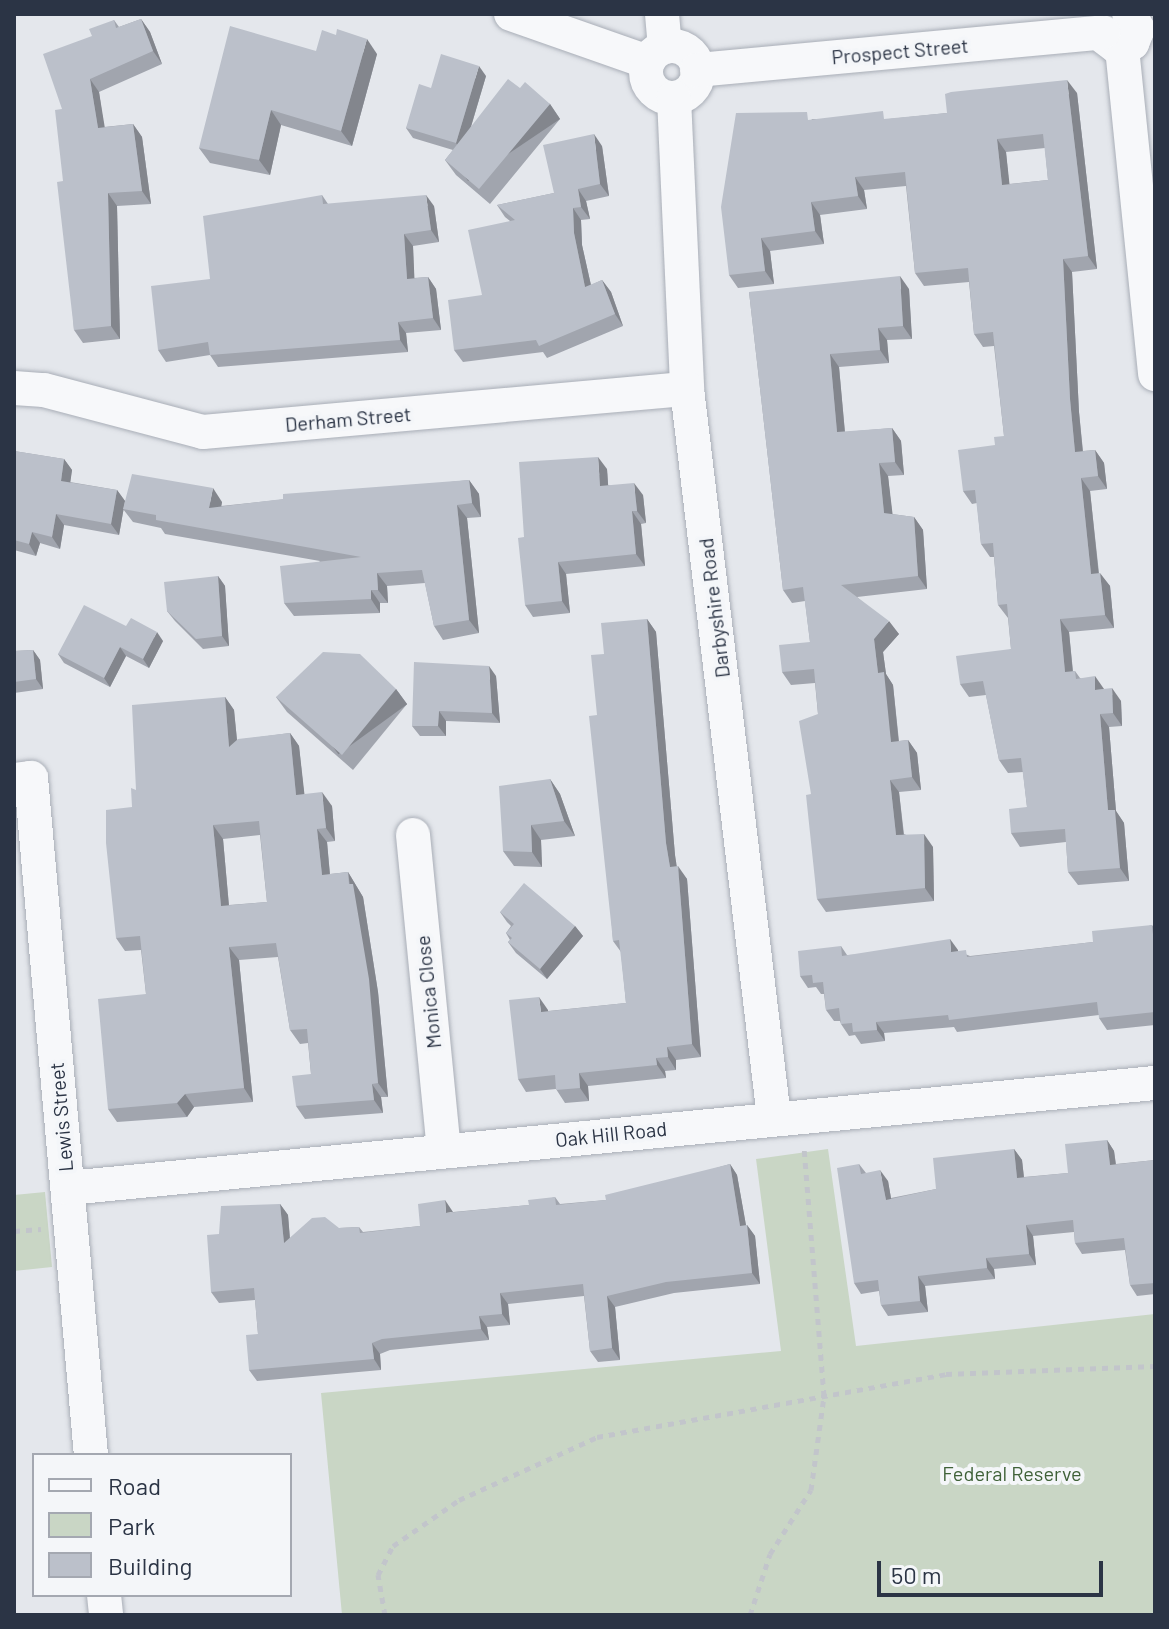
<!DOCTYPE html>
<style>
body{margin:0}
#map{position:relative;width:1169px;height:1629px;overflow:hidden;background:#e4e7ec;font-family:Barlow,sans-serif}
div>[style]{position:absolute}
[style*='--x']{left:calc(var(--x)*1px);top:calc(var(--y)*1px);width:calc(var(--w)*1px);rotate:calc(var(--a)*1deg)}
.green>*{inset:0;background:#c9d6c5}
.path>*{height:5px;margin-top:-2.5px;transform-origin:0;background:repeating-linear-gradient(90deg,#c2c5cb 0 6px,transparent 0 12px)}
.roads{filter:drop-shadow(0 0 2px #a9aeb7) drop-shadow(0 0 2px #a9aeb7)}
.street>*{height:34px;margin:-17px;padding:0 17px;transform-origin:17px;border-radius:17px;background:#f7f8fa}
.street>.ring{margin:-17px;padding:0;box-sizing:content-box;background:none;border:34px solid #f7f8fa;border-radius:50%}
.wall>*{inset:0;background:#a1a5ae}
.shaded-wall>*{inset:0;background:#83868d;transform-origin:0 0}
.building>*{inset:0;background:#bbc0ca}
span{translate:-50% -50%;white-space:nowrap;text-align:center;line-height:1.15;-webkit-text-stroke:8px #f4f6f9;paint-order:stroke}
.street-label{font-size:20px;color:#2b3445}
.park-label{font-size:20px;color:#3f6138}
.frame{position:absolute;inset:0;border:16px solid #2b3445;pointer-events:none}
.legend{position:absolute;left:32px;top:1453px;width:260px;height:144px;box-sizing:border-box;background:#f4f6f9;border:2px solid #a4a8b1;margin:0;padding:10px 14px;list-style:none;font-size:24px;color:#2b3445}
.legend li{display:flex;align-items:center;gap:16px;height:40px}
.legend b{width:40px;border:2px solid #a4a8b1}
.scale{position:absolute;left:877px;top:1561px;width:226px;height:36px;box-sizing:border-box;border:4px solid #2b3445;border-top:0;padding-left:10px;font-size:24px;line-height:28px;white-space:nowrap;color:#2b3445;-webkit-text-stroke:6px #f4f6f9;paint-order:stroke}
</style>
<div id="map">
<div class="green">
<div style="clip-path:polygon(828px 1149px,856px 1346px,1155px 1314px,1155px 1615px,342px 1615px,321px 1393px,781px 1351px,756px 1159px)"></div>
<div style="clip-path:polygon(45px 1192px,52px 1267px,14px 1271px,14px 1195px)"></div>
</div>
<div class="path">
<div style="--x:14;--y:1231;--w:27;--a:-4"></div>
<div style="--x:385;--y:1615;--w:41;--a:-99.9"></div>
<div style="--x:378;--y:1575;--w:33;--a:-63"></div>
<div style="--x:393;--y:1546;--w:80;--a:-34.9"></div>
<div style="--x:459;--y:1500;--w:152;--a:-24.5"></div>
<div style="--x:597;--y:1437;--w:355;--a:-10.2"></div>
<div style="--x:946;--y:1374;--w:209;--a:-2.2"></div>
<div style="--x:750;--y:1615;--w:64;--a:-71.8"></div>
<div style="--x:770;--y:1554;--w:76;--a:-57.4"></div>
<div style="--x:811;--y:1490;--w:95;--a:-82.1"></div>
<div style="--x:824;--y:1396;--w:248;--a:-94.6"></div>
</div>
<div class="roads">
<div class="street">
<div style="--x:511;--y:14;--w:145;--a:19.3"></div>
<div style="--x:662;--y:14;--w:33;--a:85"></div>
<div style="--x:1105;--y:38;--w:15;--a:37"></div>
<div style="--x:1117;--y:47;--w:16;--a:-15"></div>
<div style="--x:1132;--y:43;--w:15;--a:-67"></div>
<div style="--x:1138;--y:29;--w:17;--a:-121"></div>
<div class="ring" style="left:646px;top:46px;width:18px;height:18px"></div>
<div style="--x:1122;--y:48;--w:328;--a:84.2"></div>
<div style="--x:697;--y:70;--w:408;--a:-5.3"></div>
<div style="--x:674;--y:98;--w:291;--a:87.4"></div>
<div style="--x:687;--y:389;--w:734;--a:83.19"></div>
<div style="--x:14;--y:388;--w:30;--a:4"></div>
<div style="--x:44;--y:390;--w:164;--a:14.8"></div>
<div style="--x:203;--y:432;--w:486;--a:-5.1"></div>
<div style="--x:14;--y:780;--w:17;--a:-7"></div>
<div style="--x:31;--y:778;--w:680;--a:84.94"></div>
<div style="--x:413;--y:835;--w:317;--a:84.4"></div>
<div style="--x:68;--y:1188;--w:1092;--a:-5.52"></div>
<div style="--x:104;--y:1595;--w:20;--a:84"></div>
</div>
</div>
<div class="wall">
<div style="clip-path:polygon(141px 19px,150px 32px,162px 64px,99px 92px,104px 127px,133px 124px,142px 137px,151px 204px,117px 206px,120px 339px,83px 343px,74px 330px,63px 181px,92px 36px,114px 20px,119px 27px)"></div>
<div style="clip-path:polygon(316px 51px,377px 54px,352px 146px,281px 125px,270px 175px,210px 163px,199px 148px)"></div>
<div style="clip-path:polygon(486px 76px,471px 127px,520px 88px,550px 104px,560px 119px,490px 204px,456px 175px,445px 160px,453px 150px,413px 138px,406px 128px,431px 88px)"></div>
<div style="clip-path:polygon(evenodd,1077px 93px,1097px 269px,1072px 272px,1079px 412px,1083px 451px,1095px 450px,1104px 463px,1107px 489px,1090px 491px,1099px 573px,1110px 586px,1114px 628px,1069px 632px,1073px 671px,1075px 671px,1080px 678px,1104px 689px,1121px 701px,1122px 726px,1109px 727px,1116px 811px,1124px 823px,1129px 881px,1078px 885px,1068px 872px,1066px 842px,1020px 847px,1011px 833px,1027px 807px,1023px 772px,1008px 773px,999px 760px,986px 695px,969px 697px,960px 684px,1011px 649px,1008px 618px,998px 605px,994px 557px,990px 557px,981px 544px,977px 503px,972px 504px,963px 491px,1004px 436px,994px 346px,983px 347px,974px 334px,969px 282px,924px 286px,915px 273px,906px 186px,864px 190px,867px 209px,820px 215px,824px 244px,770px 251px,774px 284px,738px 288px,729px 275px,812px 119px,889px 119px,947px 113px,1077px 93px,1045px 148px,1048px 180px,1009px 184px,1006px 152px,1045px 148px)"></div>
<div style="clip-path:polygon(602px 146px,609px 196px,586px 201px,590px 219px,581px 220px,582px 245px,591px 285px,602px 280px,611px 292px,623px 326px,547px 358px,543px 352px,463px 362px,454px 350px,482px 295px,510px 221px,505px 217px,497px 205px,554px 193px)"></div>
<div style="clip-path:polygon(322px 195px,328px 204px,434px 206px,439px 242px,413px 246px,414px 278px,428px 277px,436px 289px,441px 330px,406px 333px,408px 352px,218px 367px,210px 355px,166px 362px,158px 350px,210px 279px)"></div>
<div style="clip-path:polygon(909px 289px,912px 339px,887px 340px,889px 363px,839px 367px,845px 432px,892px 428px,901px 441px,904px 475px,888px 476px,892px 514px,914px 517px,923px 530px,927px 589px,857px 597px,899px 634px,883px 652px,886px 674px,893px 685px,899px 741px,908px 740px,917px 753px,921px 790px,899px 792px,904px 834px,933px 847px,934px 901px,826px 912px,817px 899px,811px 794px,818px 714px,815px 683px,791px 685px,782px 672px,810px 642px,805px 601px,792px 603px,783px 590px,749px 292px)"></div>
<div style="clip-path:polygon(14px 451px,64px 459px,72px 470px,70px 482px,117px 490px,125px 501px,119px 535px,64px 525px,60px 549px,40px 543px,36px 556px,14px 550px)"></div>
<div style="clip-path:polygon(607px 469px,608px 485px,643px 495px,646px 523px,641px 524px,645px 566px,566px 574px,570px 613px,533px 617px,525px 605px,524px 537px)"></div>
<div style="clip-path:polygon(469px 480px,479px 494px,481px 517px,467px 518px,479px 633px,443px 640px,434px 626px,425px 583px,387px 586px,388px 603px,380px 603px,380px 613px,294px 616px,284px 603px,320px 561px,165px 534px,161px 528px,133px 522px,123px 509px,222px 502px,221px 506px)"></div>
<div style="clip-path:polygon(218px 576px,225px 586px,229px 646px,203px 649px,175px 621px,167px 611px)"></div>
<div style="clip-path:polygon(647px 619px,656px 632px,675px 855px,676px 866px,687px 879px,701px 1057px,676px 1060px,676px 1070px,665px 1071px,666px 1078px,588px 1086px,589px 1101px,565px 1103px,556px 1089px,526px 1092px,518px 1079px,548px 1011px,626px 1003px,621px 952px,613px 941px,597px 715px,604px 654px)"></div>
<div style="clip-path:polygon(126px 626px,163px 641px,149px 668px,126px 656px,110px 687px,64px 663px,58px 654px)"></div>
<div style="clip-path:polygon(33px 650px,40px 660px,43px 689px,14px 693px,14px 651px)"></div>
<div style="clip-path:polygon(496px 676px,500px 723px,446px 721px,446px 736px,420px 736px,412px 726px)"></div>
<div style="clip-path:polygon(396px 689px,407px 704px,353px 770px,287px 712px,276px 697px)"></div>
<div style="clip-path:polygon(evenodd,225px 697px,234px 710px,237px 740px,290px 733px,299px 746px,304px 794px,332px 806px,335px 841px,327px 842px,330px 874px,348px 872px,363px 897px,378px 992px,388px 1097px,381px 1097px,383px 1113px,305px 1119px,296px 1106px,311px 1074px,308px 1043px,300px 1044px,290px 1030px,278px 957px,239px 960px,253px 1102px,194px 1107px,187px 1117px,117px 1122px,108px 1109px,146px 994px,141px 950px,125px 951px,116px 938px,136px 790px,225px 697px,260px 835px,267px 902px,229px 905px,223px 839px,260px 835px)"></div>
<div style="clip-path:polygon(550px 779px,560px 794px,575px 836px,541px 840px,542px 867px,514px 866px,503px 851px)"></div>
<div style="clip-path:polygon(500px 912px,575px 926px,583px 936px,547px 979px,516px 953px,508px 942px,510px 940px,506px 933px,511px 926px,507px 922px)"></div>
<div style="clip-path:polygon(1152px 925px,1155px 929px,1155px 1025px,1107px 1030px,1099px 1018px,1099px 1015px,957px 1032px,954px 1027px,884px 1033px,885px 1041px,861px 1044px,855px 1035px,849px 1036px,841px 1024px,840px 1021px,834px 1021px,826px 1010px,824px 994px,821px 994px,816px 987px,808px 988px,800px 976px,841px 946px,847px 955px,958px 951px,970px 956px,1093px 942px)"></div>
<div style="clip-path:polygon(1107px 1140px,1114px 1151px,1116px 1164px,1155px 1160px,1155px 1294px,1137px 1296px,1130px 1285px,1125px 1250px,1082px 1254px,1075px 1243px,1074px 1232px,1033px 1236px,1036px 1265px,994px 1269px,995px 1279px,925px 1286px,928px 1312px,888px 1316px,881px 1305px,879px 1291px,861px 1294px,854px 1283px,859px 1164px,866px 1173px,888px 1181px,891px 1198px,936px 1189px,1014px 1149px,1022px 1160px,1024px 1177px,1068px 1173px)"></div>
<div style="clip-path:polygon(730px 1164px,737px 1175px,746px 1225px,747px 1225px,755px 1236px,760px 1284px,674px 1293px,615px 1307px,620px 1360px,598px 1362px,590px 1351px,584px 1296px,508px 1304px,510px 1325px,487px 1327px,489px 1340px,390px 1350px,380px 1354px,381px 1370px,257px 1381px,249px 1370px,258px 1334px,255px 1300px,219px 1303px,211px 1292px,219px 1234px,280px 1204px,288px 1215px,290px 1238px,339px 1228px,359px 1227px,363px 1232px,420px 1226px,453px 1212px,529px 1205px,555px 1197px,560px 1204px,606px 1200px)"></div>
</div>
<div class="shaded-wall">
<div style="clip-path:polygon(141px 19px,150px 32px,162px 64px,153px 51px)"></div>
<div style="clip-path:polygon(367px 39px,377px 54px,352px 146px,341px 131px)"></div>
<div style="clip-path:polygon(479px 66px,486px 76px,463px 153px,456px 143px)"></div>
<div style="clip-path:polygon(90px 79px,99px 92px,107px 141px,98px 128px)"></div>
<div style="clip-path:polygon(1067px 80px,1077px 93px,1097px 269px,1088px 256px)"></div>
<div style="left:550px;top:104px;width:18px;height:111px;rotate:56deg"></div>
<div style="clip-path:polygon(271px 110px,281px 125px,270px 175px,259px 160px)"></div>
<div style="clip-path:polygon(133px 124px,142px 137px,151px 204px,142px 191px)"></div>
<div style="clip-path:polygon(594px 134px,602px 146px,609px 196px,600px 184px)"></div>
<div style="clip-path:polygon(997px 139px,1006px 152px,1011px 198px,1002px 185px)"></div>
<div style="clip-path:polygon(855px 177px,864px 190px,867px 209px,858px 196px)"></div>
<div style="clip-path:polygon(578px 189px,586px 201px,590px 219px,581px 207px)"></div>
<div style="clip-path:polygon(108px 193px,117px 206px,120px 339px,111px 326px)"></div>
<div style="clip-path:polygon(426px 195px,434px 206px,439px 242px,431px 230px)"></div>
<div style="clip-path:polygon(811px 202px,820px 215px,824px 244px,815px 231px)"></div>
<div style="clip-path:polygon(573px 208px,581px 220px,582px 245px,594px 299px,585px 287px,574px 233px)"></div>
<div style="clip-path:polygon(404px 234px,413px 246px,415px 291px,407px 279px)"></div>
<div style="clip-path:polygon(761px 238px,770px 251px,774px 284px,765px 271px)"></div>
<div style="clip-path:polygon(1063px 259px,1072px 272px,1079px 412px,1084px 465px,1075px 452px,1070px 399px)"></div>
<div style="clip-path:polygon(900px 276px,909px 289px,912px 339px,903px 326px)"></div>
<div style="clip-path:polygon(428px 277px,436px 289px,441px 330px,433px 318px)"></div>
<div style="clip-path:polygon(602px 280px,611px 292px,623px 326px,615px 314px)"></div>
<div style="clip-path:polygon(398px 322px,406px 333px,408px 352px,400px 340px)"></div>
<div style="clip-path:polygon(878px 328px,887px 340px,889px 363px,880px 350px)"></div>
<div style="clip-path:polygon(830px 354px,839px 367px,846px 445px,837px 432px)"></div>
<div style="clip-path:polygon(892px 428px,901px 441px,904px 475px,895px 462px)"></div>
<div style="clip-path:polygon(1095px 450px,1104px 463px,1107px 489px,1098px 476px)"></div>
<div style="clip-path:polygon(598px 457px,607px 469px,609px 498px,600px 486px)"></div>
<div style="clip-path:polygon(64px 459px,72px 470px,69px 492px,61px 481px)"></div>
<div style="clip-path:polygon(879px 463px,888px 476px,894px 526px,884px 513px)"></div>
<div style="clip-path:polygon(1081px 478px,1090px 491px,1100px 587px,1091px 574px)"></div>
<div style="clip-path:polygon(469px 480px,479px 494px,481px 517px,472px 503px)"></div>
<div style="clip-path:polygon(634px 483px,643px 495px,646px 523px,637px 511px)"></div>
<div style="clip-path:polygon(213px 488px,222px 502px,219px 521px,209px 508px)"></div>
<div style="clip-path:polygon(117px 490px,125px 501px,119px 535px,111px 524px)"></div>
<div style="clip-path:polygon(457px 505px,467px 518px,479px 633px,469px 620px)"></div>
<div style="clip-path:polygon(632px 511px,641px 524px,645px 566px,636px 554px)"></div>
<div style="clip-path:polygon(56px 514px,64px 525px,60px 549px,52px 537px)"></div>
<div style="clip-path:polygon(914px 517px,923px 530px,927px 589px,918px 576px)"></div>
<div style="clip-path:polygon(32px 532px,40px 543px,36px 556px,29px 544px)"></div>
<div style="clip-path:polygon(558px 562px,566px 574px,570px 613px,562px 601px)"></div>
<div style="clip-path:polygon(377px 573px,387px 586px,388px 603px,378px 590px)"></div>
<div style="clip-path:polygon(1100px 573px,1110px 586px,1114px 628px,1105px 615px)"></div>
<div style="clip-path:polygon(218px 576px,225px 586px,229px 646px,222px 636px)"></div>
<div style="clip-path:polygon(371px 590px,380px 603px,380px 613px,371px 599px)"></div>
<div style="clip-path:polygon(647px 619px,656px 632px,675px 855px,679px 880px,670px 867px,666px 843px)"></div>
<div style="clip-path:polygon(1060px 619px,1069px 632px,1074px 685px,1065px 672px)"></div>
<div style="clip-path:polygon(889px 621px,899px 634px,883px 652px,886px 674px,893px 685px,900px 755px,891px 742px,878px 673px,874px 639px)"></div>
<div style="clip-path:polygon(157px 632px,163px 641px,149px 668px,143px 659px)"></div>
<div style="clip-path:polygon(120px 647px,126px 656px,110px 687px,104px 678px)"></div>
<div style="clip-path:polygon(33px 650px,40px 660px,43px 689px,36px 679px)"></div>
<div style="clip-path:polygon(489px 666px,496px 676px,500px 723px,492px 713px)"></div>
<div style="clip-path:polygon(1095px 676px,1104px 689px,1095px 690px)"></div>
<div style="clip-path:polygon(1112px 688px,1121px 701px,1122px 726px,1113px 713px)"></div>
<div style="left:396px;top:689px;width:19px;height:85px;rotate:54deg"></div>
<div style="clip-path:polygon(225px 697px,234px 710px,239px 761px,229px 747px)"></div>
<div style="clip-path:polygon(439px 711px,446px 721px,446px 736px,438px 726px)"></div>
<div style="clip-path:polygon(1100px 714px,1109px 727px,1116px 811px,1124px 823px,1129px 881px,1120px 868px,1108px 810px)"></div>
<div style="clip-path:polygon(290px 733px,299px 746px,306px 808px,296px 795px)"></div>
<div style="clip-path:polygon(908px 740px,917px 753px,921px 790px,912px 777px)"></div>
<div style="clip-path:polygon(550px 779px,560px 794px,575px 836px,564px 821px)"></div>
<div style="clip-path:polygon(890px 780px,899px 792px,905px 848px,896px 835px)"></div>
<div style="clip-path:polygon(322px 792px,332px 806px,335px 841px,326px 828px)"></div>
<div style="clip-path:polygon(213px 825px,223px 839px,230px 919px,221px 906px)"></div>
<div style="clip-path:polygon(531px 825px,541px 840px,542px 867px,532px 852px)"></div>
<div style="clip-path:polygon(317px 829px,327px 842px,331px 888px,322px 875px)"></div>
<div style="clip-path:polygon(924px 834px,933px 847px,934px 901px,925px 888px)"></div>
<div style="clip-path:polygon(678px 866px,687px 879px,701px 1057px,692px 1044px)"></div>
<div style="clip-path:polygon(348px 872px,363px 897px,378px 992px,388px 1097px,378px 1083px)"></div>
<div style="clip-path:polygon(575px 926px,583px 936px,547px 979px,540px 969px)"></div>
<div style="clip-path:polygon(950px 939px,958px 950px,959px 963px,951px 952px)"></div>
<div style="clip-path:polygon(229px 947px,239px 960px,253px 1102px,244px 1088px)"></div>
<div style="clip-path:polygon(539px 997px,548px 1010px,549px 1024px,541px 1012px)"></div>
<div style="clip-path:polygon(876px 1022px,884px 1033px,885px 1041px,877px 1030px)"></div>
<div style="clip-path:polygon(667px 1047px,676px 1060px,676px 1070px,668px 1057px)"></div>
<div style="clip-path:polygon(656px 1058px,665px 1071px,666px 1078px,657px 1065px)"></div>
<div style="clip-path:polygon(579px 1073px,588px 1086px,589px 1101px,580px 1088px)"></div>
<div style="clip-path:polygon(372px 1084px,381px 1097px,383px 1113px,374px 1100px)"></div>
<div style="clip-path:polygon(185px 1094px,194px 1107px,187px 1117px,177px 1103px)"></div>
<div style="clip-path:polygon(1107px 1140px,1114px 1151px,1117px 1175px,1110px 1165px)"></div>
<div style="clip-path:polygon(1014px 1149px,1022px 1160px,1025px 1188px,1017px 1178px)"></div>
<div style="clip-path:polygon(730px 1164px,737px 1175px,748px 1237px,740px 1226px)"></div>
<div style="clip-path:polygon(880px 1170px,888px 1181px,893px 1210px,886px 1200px)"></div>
<div style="clip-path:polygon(445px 1200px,453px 1212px,446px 1213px)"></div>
<div style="clip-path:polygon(280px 1204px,288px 1215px,291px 1254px,284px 1243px)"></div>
<div style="clip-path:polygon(747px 1225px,755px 1236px,760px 1284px,752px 1273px)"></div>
<div style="clip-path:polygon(1026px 1225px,1033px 1236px,1036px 1265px,1029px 1254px)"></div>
<div style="clip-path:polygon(986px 1258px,994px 1269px,995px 1279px,987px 1268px)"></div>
<div style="clip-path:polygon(918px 1276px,925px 1286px,928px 1312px,920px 1301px)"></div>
<div style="clip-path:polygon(500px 1293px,508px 1304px,510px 1325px,502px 1314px)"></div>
<div style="clip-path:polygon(607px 1296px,615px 1307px,620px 1360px,612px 1348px)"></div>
<div style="clip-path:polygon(479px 1316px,487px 1327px,489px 1340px,481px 1329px)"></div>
<div style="clip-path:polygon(372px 1343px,380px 1354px,381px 1370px,374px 1359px)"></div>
</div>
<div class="building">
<div style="clip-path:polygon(141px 19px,153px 51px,90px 79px,98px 128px,133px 124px,142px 191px,108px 193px,111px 326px,74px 330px,57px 182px,63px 181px,55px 110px,62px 109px,43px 54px,92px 36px,89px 29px,114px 20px,116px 28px)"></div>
<div style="clip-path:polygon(230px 26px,316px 51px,322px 30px,336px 35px,337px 29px,367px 39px,341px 131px,271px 110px,259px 160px,199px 148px)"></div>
<div style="clip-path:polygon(441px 54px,479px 66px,456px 143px,406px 128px,419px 84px,431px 88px)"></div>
<div style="clip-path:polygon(508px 79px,520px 88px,525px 82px,550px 104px,479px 189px,445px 160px)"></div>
<div style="clip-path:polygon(evenodd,1067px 80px,1088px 256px,1063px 259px,1070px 399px,1075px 452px,1095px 450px,1098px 476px,1081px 478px,1091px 574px,1100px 573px,1105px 615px,1060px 619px,1065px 672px,1075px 671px,1076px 679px,1095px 676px,1095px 690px,1112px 688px,1113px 713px,1100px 714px,1108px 810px,1115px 810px,1120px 868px,1068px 872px,1065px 829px,1011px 833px,1009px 809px,1027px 807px,1021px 758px,999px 760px,983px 681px,960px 684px,956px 656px,1011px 649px,1007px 604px,998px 605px,993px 543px,981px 544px,975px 490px,963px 491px,958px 450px,995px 445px,994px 437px,1004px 436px,993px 332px,974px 334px,968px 268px,915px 273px,905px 172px,855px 177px,858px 196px,811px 202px,815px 231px,761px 238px,765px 271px,729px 275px,721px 207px,736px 113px,807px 112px,808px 120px,883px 111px,884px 119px,947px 113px,945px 94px,951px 92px,1067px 80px,1043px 134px,1048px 180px,1002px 185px,997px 139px,1043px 134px)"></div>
<div style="clip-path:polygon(594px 134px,600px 184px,578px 189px,581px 207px,573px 208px,574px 233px,585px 287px,602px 280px,615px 314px,539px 346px,536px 340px,454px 350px,448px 300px,482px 295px,468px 230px,515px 220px,497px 205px,554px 193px,543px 145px)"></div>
<div style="clip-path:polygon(322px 195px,323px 204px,426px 195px,431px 230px,404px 234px,407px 279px,428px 277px,433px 318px,398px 322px,400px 340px,210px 355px,208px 342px,158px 350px,151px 286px,210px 279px,203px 216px)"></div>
<div style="clip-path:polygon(900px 276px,903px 326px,878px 328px,880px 350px,830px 354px,837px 432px,892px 428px,895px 462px,879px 463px,884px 513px,914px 517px,918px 576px,841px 585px,889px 621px,874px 639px,878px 673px,884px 672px,891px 742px,908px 740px,912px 777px,890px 780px,896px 835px,924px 834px,925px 888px,817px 899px,806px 795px,811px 794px,799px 721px,818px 714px,814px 669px,782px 672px,779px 645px,810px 642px,803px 587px,783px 590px,749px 292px)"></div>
<div style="clip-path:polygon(14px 451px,64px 459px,61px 481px,117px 490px,111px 524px,56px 514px,52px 537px,32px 532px,29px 544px,14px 540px)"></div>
<div style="clip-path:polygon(598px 457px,600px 486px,634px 483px,637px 511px,632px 511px,636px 554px,558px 562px,562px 601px,525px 605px,518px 538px,524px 537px,519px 462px)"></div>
<div style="clip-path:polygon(132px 474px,213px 488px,209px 508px,283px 499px,283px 494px,469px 480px,472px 503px,457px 505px,469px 620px,434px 626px,422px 570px,377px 573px,378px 590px,371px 590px,371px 599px,284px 603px,280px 566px,361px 557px,156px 520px,156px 515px,123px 509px)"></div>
<div style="clip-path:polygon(218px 576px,222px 636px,196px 639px,167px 611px,164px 582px)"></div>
<div style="clip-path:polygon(84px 605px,126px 626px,131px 618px,157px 632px,143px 659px,120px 647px,104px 678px,58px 654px)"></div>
<div style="clip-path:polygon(647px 619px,666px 843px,670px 867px,678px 866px,692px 1044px,667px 1047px,668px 1057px,656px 1058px,657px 1065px,579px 1073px,580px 1088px,556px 1090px,555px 1075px,518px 1079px,509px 1000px,539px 997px,541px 1012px,626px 1003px,619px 940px,613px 941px,589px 716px,597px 715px,591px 655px,604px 654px,601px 623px)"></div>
<div style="clip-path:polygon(33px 650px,36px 679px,14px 682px,14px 651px)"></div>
<div style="clip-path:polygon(323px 652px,360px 654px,396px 689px,342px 755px,276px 697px)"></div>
<div style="clip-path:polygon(414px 662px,489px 666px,492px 713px,439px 711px,438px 726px,412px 726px)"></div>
<div style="clip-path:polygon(evenodd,225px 697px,229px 747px,238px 739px,290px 733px,296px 795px,322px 792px,326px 828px,317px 829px,322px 875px,348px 872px,349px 884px,353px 884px,369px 979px,378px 1083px,372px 1084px,374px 1100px,296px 1106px,292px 1076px,311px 1074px,307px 1029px,290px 1030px,276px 943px,229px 947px,244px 1088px,185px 1094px,177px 1103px,108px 1109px,98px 999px,146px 994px,140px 936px,116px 938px,106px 843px,106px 810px,132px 807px,131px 788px,136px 790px,132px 705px,225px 697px,259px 821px,267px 902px,221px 906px,213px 825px,259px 821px)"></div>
<div style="clip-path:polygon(550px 779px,564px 821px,531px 825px,532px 852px,503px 851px,499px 786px)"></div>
<div style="clip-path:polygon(524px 883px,575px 926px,540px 969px,508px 942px,512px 938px,506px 933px,514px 924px,500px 912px)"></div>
<div style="clip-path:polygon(1152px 925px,1155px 953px,1155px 1012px,1099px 1018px,1097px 1002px,949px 1020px,948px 1015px,876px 1022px,877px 1030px,853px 1032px,852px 1023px,841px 1024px,839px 1008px,826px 1010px,823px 982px,813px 983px,812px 975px,800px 976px,798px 951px,841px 946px,842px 956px,950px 939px,951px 952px,966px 950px,967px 957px,1093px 942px,1092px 931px)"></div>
<div style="clip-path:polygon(1107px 1140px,1110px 1165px,1155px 1160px,1155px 1283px,1130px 1285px,1124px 1238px,1075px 1243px,1073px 1220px,1026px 1225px,1029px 1254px,986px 1258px,987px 1268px,918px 1276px,920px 1301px,881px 1305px,878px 1280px,854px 1283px,837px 1168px,859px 1164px,861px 1174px,880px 1170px,886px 1200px,936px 1189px,933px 1158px,1014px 1149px,1017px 1178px,1068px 1173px,1065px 1144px)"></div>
<div style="clip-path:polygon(730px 1164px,740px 1226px,747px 1225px,752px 1273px,666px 1282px,607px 1296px,612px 1348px,590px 1351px,583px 1284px,500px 1293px,502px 1314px,479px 1316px,481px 1329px,382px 1339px,372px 1343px,374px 1359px,249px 1370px,246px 1335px,258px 1334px,254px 1288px,211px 1292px,207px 1235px,219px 1234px,221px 1206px,280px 1204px,284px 1243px,312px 1218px,325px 1217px,339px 1228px,359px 1227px,360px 1233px,420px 1226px,418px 1204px,445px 1200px,446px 1213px,529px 1205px,528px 1200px,555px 1197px,556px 1205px,606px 1200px,605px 1195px)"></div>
</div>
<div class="street-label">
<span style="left:900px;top:51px;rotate:-5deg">Prospect Street</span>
<span style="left:348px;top:419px;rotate:-5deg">Derham Street</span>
<span style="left:714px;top:608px;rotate:-97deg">Darbyshire Road</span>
<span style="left:428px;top:992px;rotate:-96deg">Monica Close</span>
<span style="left:61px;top:1117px;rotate:-95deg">Lewis Street</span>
<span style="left:611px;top:1134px;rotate:-6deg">Oak Hill Road</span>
</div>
<div class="park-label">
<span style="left:1012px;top:1473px">Federal Reserve</span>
</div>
<div class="frame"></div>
<ul class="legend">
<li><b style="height:10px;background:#f7f8fa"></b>Road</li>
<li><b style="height:22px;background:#c9d6c5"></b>Park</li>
<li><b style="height:22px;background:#bbc0ca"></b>Building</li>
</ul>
<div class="scale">50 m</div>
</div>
